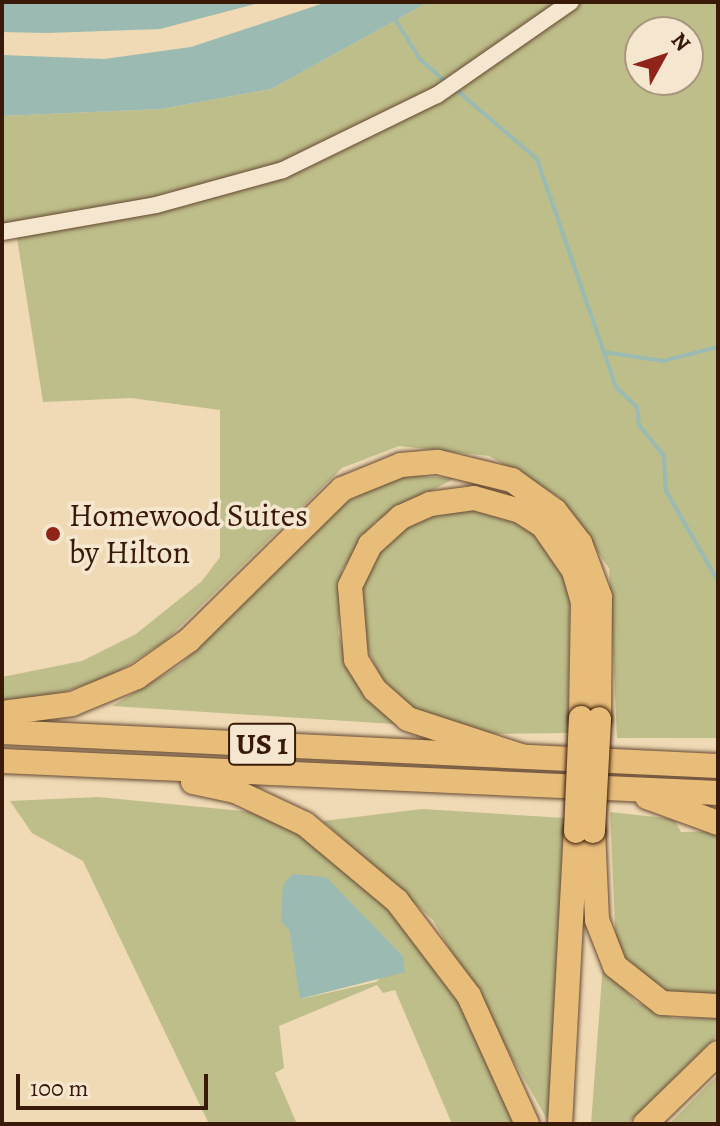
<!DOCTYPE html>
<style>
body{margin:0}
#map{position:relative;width:720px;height:1126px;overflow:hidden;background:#efdab5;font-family:Alegreya,serif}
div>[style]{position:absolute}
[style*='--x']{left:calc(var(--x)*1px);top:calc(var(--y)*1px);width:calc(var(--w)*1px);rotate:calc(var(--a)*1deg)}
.green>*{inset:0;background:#bebe8a}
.water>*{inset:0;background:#9abab2}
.stream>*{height:4px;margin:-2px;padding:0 2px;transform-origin:2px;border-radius:2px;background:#9abab2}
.roads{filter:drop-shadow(0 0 2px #664932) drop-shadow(0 0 2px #664932)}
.minor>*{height:16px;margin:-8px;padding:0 8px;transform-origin:8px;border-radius:8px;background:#f5e7cf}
.highway>*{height:24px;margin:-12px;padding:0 12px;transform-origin:12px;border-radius:12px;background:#e8bd7a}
.bridges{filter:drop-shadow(0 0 2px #391907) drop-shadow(0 0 2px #391907)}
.highway-bridge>*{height:24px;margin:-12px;padding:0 12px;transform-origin:12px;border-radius:12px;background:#e8bd7a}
.dots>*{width:22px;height:22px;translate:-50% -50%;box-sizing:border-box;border:4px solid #f5e7cf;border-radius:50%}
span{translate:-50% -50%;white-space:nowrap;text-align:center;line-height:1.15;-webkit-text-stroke:7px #f5e7cf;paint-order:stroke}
.shield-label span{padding:2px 6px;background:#f5e7cf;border:2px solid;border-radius:6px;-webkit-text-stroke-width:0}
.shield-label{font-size:30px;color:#391907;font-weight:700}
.poi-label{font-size:32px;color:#391907}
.left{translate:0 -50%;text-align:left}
.frame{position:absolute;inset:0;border:4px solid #391907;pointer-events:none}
.north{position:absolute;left:624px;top:16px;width:80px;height:80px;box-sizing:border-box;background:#f5e7cf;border:2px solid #aa957f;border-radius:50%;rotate:50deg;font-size:22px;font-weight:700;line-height:32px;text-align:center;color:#391907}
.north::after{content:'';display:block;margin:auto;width:28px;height:36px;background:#8f2418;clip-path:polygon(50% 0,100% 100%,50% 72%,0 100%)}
.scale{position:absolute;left:16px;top:1074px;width:192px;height:36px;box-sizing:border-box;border:4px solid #391907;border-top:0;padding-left:10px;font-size:24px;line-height:28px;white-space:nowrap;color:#391907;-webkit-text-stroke:6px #f5e7cf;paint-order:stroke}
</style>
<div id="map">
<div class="green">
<div style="clip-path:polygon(evenodd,429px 2px,718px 2px,718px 738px,617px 738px,609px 568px,559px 497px,489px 456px,399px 446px,342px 468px,165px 641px,110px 677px,51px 696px,2px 702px,2px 677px,82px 661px,136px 634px,202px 581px,220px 557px,220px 410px,131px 398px,43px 402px,17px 238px,2px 230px,2px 116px,161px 109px,271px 89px,429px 2px,640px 32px,688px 32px,688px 80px,640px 80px,640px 32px)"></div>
<div style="clip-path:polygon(396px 475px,455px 478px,375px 522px,342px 570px,338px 633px,355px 681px,409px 725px,112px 706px,180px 665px,343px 504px)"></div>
<div style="clip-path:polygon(483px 508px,532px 530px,570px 582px,568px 733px,487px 734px,421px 715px,381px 678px,351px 613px,382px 544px,424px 513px)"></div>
<div style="clip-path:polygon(evenodd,98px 797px,253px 812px,293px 827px,392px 911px,433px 960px,482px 1038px,518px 1124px,452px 1124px,395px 990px,383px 993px,377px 985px,279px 1026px,284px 1068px,275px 1073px,297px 1124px,209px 1124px,83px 861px,32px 833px,10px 801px,98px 797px,325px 877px,403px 956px,376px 982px,301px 999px,289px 930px,325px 877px)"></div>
<div style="clip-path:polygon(422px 809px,565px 818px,559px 1069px,547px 1119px,433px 920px,323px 821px)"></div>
<div style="clip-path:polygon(610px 812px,674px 819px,681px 832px,718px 831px,718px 994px,669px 996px,637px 977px,616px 947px)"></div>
<div style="clip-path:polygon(603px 964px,636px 1002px,673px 1018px,718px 1017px,718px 1035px,627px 1124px,591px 1124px)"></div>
<div style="clip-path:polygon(718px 1075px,718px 1124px,669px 1124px)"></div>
</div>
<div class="water">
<div style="clip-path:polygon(2px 2px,263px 2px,160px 29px,47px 33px,2px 32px)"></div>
<div style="clip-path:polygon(327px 2px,429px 2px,271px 89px,161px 109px,2px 116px,2px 55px,104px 59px,191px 47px)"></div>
<div style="clip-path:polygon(293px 874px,326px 877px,403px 956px,405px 972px,300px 999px,289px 930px,281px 921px,283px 884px)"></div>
</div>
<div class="stream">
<div style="--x:393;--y:16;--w:51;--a:57.9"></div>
<div style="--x:420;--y:59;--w:36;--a:42"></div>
<div style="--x:454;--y:88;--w:109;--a:40.5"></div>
<div style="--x:537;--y:159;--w:241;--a:70.9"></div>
<div style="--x:616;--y:387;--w:29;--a:44"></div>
<div style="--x:637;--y:407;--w:18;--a:84"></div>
<div style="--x:639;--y:425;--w:40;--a:51"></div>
<div style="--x:664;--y:456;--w:35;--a:87"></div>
<div style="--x:666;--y:491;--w:104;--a:60"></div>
<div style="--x:604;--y:352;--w:60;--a:8.7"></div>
<div style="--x:663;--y:361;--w:57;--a:-14.3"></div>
</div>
<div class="roads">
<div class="minor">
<div style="--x:2;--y:232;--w:156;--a:-9.9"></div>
<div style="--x:156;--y:205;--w:132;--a:-15.4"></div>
<div style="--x:283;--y:170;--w:171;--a:-26"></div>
<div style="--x:437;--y:95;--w:163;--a:-34.8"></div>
</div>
<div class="highway">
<div style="--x:2;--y:713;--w:71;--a:-7.3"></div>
<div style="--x:72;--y:704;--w:70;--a:-22.6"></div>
<div style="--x:137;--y:677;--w:64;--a:-35.4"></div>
<div style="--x:189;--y:640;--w:215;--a:-44.6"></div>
<div style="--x:342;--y:489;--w:64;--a:-22.1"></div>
<div style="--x:401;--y:465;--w:37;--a:-5"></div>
<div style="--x:438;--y:462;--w:76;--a:13.7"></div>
<div style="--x:512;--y:480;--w:53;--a:35.8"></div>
<div style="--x:555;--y:511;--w:41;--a:52"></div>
<div style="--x:580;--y:543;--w:58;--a:69.7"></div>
<div style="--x:600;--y:597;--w:122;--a:90.5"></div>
<div style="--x:2;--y:732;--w:717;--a:2.72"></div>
<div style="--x:521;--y:756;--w:119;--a:-161.9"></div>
<div style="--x:408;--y:719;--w:44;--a:-138.7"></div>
<div style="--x:375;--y:690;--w:36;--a:-122"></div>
<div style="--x:356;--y:659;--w:73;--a:-94.7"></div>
<div style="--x:350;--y:586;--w:46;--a:-64"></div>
<div style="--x:370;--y:545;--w:42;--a:-42.1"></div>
<div style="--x:401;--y:517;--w:32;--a:-24"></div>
<div style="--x:430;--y:504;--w:44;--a:-7.8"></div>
<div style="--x:474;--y:498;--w:48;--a:15.8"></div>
<div style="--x:520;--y:511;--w:27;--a:33"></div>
<div style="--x:543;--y:526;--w:55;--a:55.4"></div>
<div style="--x:574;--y:571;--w:33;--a:74"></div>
<div style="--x:583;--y:603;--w:115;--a:91"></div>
<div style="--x:2;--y:761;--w:717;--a:2.56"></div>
<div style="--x:193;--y:782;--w:43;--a:12.1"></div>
<div style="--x:235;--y:791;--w:77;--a:25.2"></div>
<div style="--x:305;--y:824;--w:120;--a:39.9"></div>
<div style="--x:397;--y:901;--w:119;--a:52.8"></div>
<div style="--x:469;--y:996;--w:141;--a:65.6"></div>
<div style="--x:647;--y:797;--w:76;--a:20.1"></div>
<div style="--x:593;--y:831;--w:89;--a:87.4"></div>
<div style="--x:597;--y:920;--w:49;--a:68.6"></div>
<div style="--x:615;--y:966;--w:60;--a:38.2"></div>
<div style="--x:662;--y:1003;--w:56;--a:3.1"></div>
<div style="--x:560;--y:1124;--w:293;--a:-86.9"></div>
<div style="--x:645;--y:1124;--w:102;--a:-44.2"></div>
</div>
</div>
<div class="bridges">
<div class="highway-bridge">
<div style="--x:576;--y:831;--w:113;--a:-87.5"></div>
<div style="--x:593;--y:831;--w:112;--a:-86.9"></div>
</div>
</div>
<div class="dots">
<div style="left:53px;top:534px;background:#8f2418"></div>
</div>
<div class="shield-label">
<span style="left:262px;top:744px">US 1</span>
</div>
<div class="poi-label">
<span class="left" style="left:69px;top:534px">Homewood Suites<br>by Hilton</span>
</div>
<div class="frame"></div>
<div class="north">N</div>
<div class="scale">100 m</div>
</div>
